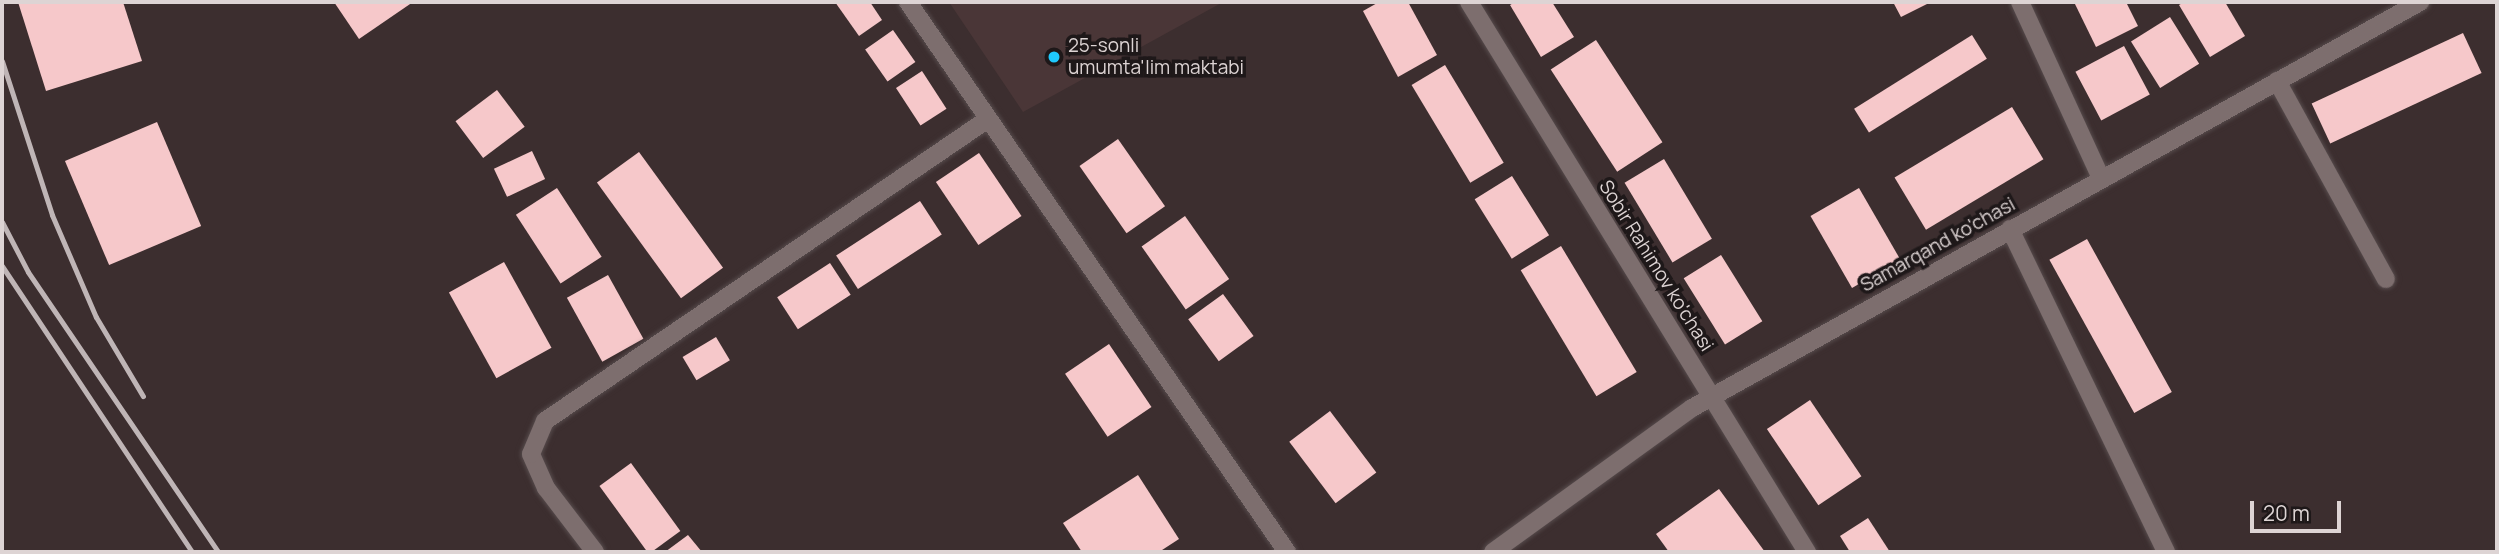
<!DOCTYPE html>
<style>
body{margin:0}
#map{position:relative;width:2499px;height:554px;overflow:hidden;background:#3c2e2f;font-family:Manrope,sans-serif}
div>[style]{position:absolute}
[style*='--x']{left:calc(var(--x)*1px);top:calc(var(--y)*1px);width:calc(var(--w)*1px);rotate:calc(var(--a)*1deg)}
.built>*{inset:0;background:#4a3637}
.building>*{inset:0;background:#f6c8ca;transform-origin:0 0}
.roads{filter:drop-shadow(0 0 2px #564b4c) drop-shadow(0 0 2px #564b4c)}
.street>*{height:18px;margin:-9px;padding:0 9px;transform-origin:9px;border-radius:9px;background:#7d6e6e}
.secondary>*{height:18px;margin:-9px;padding:0 9px;transform-origin:9px;border-radius:9px;background:#7d6e6e}
.rail>*{height:5px;margin:-2.5px;padding:0 2.5px;transform-origin:2.5px;border-radius:2.5px;background:#bfb5b6}
.dots>*{width:19px;height:19px;translate:-50% -50%;box-sizing:border-box;border:4px solid #1e1819;border-radius:50%}
span{translate:-50% -50%;white-space:nowrap;text-align:center;line-height:1.15;-webkit-text-stroke:7px #1e1819;paint-order:stroke}
.poi-label{font-size:19px;color:#ddd4d4}
.left{translate:0 -50%;text-align:left}
.street-label{font-size:19px;color:#ddd4d4}
.frame{position:absolute;inset:0;border:4px solid #ddd4d4;pointer-events:none}
.scale{position:absolute;left:2250px;top:501px;width:91px;height:32px;box-sizing:border-box;border:4px solid #ddd4d4;border-top:0;padding-left:9px;font-size:21px;line-height:24px;white-space:nowrap;color:#ddd4d4;-webkit-text-stroke:5px #1e1819;paint-order:stroke}
</style>
<div id="map">
<div class="built">
<div style="clip-path:polygon(949px 2px,1223px 2px,1023px 112px)"></div>
</div>
<div class="building">
<div style="clip-path:polygon(18px 2px,123px 2px,142px 61px,46px 91px)"></div>
<div style="clip-path:polygon(334px 2px,413px 2px,359px 39px)"></div>
<div style="clip-path:polygon(835px 2px,870px 2px,882px 20px,859px 36px)"></div>
<div style="clip-path:polygon(1379px 2px,1408px 2px,1437px 55px,1398px 77px,1363px 11px)"></div>
<div style="clip-path:polygon(1515px 2px,1552px 2px,1574px 37px,1541px 57px,1510px 5px)"></div>
<div style="clip-path:polygon(1893px 2px,1931px 2px,1901px 17px)"></div>
<div style="clip-path:polygon(2074px 2px,2126px 2px,2138px 26px,2096px 47px)"></div>
<div style="clip-path:polygon(2184px 2px,2225px 2px,2245px 36px,2210px 57px,2179px 5px)"></div>
<div style="left:2170px;top:17px;width:55px;height:46px;rotate:58deg"></div>
<div style="left:893px;top:30px;width:39px;height:34px;rotate:55deg"></div>
<div style="left:2463px;top:33px;width:44px;height:167px;rotate:65deg"></div>
<div style="left:1972px;top:35px;width:28px;height:139px;rotate:58deg"></div>
<div style="left:1596px;top:40px;width:122px;height:54px;rotate:57deg"></div>
<div style="left:2124px;top:46px;width:55px;height:55px;rotate:62deg"></div>
<div style="left:1445px;top:65px;width:114px;height:39px;rotate:59deg"></div>
<div style="left:922px;top:71px;width:45px;height:31px;rotate:57deg"></div>
<div style="left:497px;top:90px;width:46px;height:52px;rotate:53deg"></div>
<div style="left:2012px;top:107px;width:61px;height:137px;rotate:59deg"></div>
<div style="left:157px;top:122px;width:113px;height:100px;rotate:67deg"></div>
<div style="left:1118px;top:139px;width:82px;height:47px;rotate:55deg"></div>
<div style="left:532px;top:151px;width:31px;height:42px;rotate:65deg"></div>
<div style="left:639px;top:152px;width:143px;height:52px;rotate:54deg"></div>
<div style="left:979px;top:153px;width:76px;height:52px;rotate:56deg"></div>
<div style="left:1664px;top:159px;width:93px;height:46px;rotate:59deg"></div>
<div style="left:1512px;top:176px;width:70px;height:44px;rotate:58deg"></div>
<div style="left:557px;top:188px;width:82px;height:49px;rotate:57deg"></div>
<div style="left:1859px;top:188px;width:83px;height:56px;rotate:60deg"></div>
<div style="left:920px;top:201px;width:40px;height:100px;rotate:57deg"></div>
<div style="left:1185px;top:216px;width:77px;height:53px;rotate:55deg"></div>
<div style="left:2087px;top:239px;width:175px;height:43px;rotate:61deg"></div>
<div style="left:1561px;top:246px;width:147px;height:47px;rotate:59deg"></div>
<div style="left:1721px;top:255px;width:78px;height:44px;rotate:58deg"></div>
<div style="left:504px;top:262px;width:98px;height:63px;rotate:61deg"></div>
<div style="left:830px;top:263px;width:38px;height:63px;rotate:57deg"></div>
<div style="left:608px;top:275px;width:73px;height:47px;rotate:61deg"></div>
<div style="left:1223px;top:294px;width:52px;height:43px;rotate:54deg"></div>
<div style="left:716px;top:337px;width:27px;height:39px;rotate:59deg"></div>
<div style="left:1109px;top:344px;width:76px;height:53px;rotate:56deg"></div>
<div style="left:1810px;top:400px;width:92px;height:52px;rotate:56deg"></div>
<div style="left:1330px;top:411px;width:77px;height:51px;rotate:53deg"></div>
<div style="left:631px;top:463px;width:84px;height:39px;rotate:54deg"></div>
<div style="clip-path:polygon(1138px 475px,1179px 539px,1159px 552px,1082px 552px,1063px 523px)"></div>
<div style="clip-path:polygon(1719px 489px,1765px 552px,1669px 552px,1656px 534px)"></div>
<div style="clip-path:polygon(1868px 518px,1890px 552px,1850px 552px,1840px 536px)"></div>
<div style="clip-path:polygon(688px 535px,702px 552px,665px 552px)"></div>
</div>
<div class="roads">
<div class="street">
<div style="--x:1469;--y:2;--w:646;--a:58.43"></div>
<div style="--x:2020;--y:2;--w:194;--a:65.3"></div>
<div style="--x:2277;--y:81;--w:226;--a:61.2"></div>
<div style="--x:2010;--y:229;--w:359;--a:64.2"></div>
<div style="--x:595;--y:552;--w:81;--a:-127.4"></div>
<div style="--x:546;--y:488;--w:37;--a:-114"></div>
<div style="--x:531;--y:454;--w:36;--a:-67"></div>
<div style="--x:545;--y:421;--w:536;--a:-34.28"></div>
</div>
<div class="secondary">
<div style="--x:908;--y:2;--w:668;--a:55.43"></div>
<div style="--x:1493;--y:552;--w:246;--a:-35.9"></div>
<div style="--x:1692;--y:408;--w:834;--a:-29.15"></div>
</div>
</div>
<div class="rail">
<div style="--x:2;--y:61;--w:162;--a:72"></div>
<div style="--x:52;--y:215;--w:111;--a:66.7"></div>
<div style="--x:96;--y:317;--w:92;--a:59.3"></div>
<div style="--x:2;--y:222;--w:56;--a:62.5"></div>
<div style="--x:28;--y:272;--w:338;--a:55.8"></div>
<div style="--x:2;--y:266;--w:343;--a:56.4"></div>
</div>
<div class="dots">
<div style="left:1054px;top:57px;background:#1fc9fd"></div>
</div>
<div class="poi-label">
<span class="left" style="left:1068px;top:57px">25-sonli<br>umumta'lim maktabi</span>
</div>
<div class="street-label">
<span style="left:1938px;top:245px;rotate:-29deg">Samarqand ko'chasi</span>
<span style="left:1656px;top:266px;rotate:58deg">Sobir Rahimov ko'chasi</span>
</div>
<div class="frame"></div>
<div class="scale">20 m</div>
</div>
